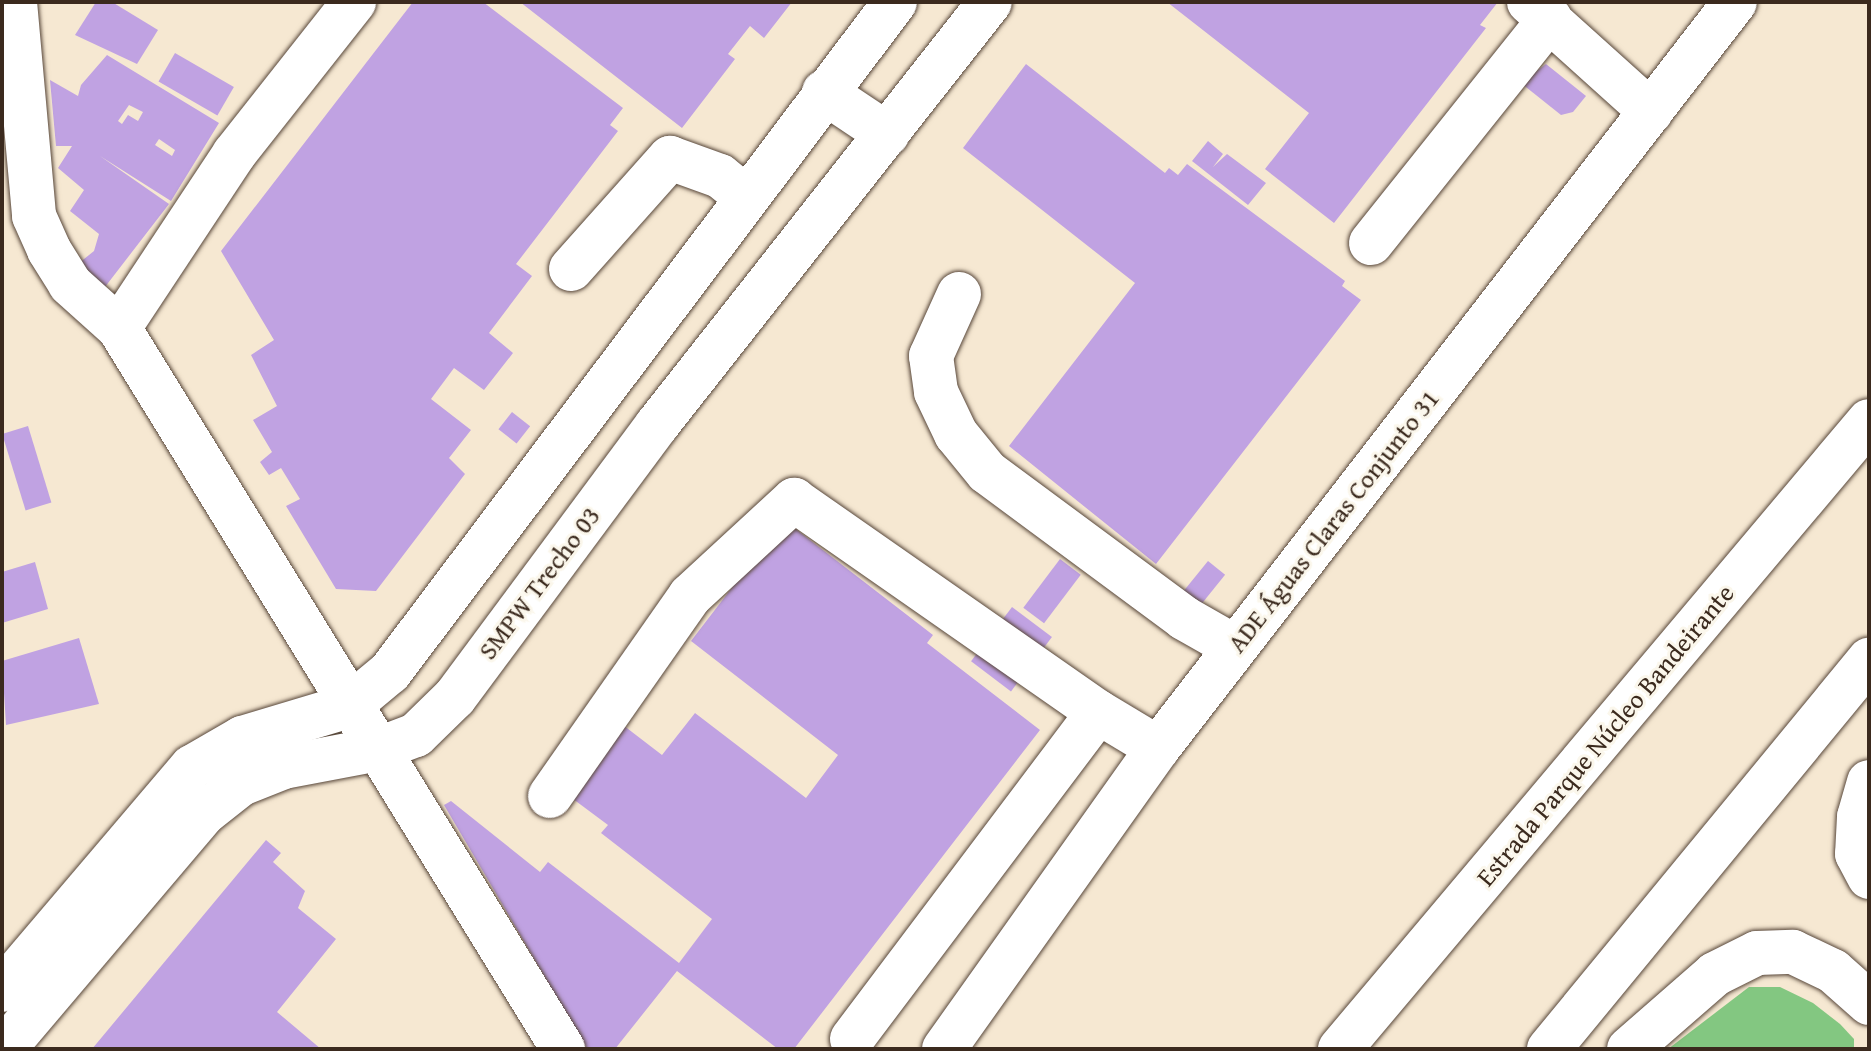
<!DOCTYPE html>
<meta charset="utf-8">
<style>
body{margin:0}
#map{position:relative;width:1871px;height:1051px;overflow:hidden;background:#f6e8d2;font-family:"Gentium Book Plus",serif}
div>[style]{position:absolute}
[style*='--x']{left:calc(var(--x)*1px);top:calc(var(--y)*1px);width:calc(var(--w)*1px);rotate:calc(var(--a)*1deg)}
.green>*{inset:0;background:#83c781}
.building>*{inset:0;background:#c0a2e2;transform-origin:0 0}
.roads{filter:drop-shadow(0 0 2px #574639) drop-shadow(0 0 2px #574639)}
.minor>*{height:44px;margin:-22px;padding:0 22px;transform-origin:22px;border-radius:22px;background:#fff}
.highway>*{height:44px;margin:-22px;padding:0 22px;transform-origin:22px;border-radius:22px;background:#fff}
span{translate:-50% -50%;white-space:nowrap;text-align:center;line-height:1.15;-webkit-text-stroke:6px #fbf7ec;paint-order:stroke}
.street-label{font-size:26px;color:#3b2a1e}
.frame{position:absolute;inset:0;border:4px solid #3b2a1e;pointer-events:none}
</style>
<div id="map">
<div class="green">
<div style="clip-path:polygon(1749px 987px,1780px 987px,1813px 1003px,1840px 1024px,1854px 1039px,1854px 1049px,1668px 1049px)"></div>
</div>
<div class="building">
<div style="clip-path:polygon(96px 2px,112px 2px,158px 30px,137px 64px,75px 35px)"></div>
<div style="clip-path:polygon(413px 2px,483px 2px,623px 108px,610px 125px,618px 131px,516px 264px,532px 276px,489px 333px,513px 353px,484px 390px,454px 368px,431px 399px,471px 430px,449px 458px,465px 474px,376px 591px,336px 589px,286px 506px,300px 499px,281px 468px,269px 475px,260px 462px,272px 452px,253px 420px,277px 406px,251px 355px,274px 340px,221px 251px)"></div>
<div style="clip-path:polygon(520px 2px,792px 2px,764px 38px,750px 26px,728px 54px,735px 59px,682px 128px)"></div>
<div style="clip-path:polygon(1167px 2px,1405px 3px,1498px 2px,1480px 25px,1486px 28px,1334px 223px,1265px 169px,1309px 113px)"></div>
<div style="left:175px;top:53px;width:68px;height:33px;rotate:30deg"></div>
<div style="clip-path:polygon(evenodd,107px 55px,219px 123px,171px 201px,100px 156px,169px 204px,105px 287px,79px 263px,94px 251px,99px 234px,70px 211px,84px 190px,58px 168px,72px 146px,56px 146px,50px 80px,78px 96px,81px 85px,107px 55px,129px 105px,143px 112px,138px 121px,128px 115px,122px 124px,118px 121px,129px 105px,107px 55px,159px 139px,175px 150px,172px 156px,155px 145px,159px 139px)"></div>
<div style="clip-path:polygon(1026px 64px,1165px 173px,1169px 168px,1178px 175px,1187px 164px,1345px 281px,1342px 286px,1361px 300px,1156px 564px,1009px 446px,1135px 283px,963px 148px)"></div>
<div style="clip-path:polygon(1546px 64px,1586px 96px,1573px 112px,1561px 115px,1521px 83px)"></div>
<div style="clip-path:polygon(1208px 141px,1223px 154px,1213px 167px,1227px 154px,1266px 183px,1248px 205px,1192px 161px)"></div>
<div style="left:512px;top:412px;width:23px;height:22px;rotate:38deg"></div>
<div style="left:28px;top:426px;width:80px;height:27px;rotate:73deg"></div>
<div style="clip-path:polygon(784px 520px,933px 635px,927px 643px,1040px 730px,794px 1049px,778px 1049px,677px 971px,615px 1049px,587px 1049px,444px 805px,451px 801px,540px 872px,548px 862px,679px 963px,712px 919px,601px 833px,608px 825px,565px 793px,619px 722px,662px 755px,695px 713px,806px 798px,838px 755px,691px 641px)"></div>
<div style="left:1060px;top:559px;width:26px;height:61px;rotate:37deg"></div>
<div style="left:1208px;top:561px;width:22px;height:41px;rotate:39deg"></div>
<div style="clip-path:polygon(35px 562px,48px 609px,2px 623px,2px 572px)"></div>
<div style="left:1012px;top:607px;width:50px;height:68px;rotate:37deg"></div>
<div style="clip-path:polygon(79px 638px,99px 704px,6px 725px,2px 661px)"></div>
<div style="clip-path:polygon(266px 840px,281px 853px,273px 862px,305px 891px,298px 908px,336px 939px,277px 1012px,321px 1049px,92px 1049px)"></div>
</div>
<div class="roads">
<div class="minor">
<div style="--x:15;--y:2;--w:215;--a:84.9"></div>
<div style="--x:34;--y:216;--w:37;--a:66"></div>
<div style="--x:49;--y:250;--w:40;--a:58"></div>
<div style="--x:70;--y:284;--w:66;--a:41.9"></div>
<div style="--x:119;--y:328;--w:847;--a:58.37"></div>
<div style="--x:1529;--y:2;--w:164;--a:42"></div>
<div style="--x:824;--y:92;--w:76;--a:33.7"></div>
<div style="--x:1371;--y:243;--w:287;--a:-51.4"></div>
<div style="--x:571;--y:269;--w:149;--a:-48.3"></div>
<div style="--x:670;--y:158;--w:53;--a:19.8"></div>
<div style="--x:720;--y:176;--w:33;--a:39"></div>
<div style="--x:959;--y:294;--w:68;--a:114.3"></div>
<div style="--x:931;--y:356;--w:36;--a:82"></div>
<div style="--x:936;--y:392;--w:47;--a:64.5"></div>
<div style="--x:956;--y:434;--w:49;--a:50.8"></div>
<div style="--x:987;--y:472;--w:245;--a:36.5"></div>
<div style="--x:1184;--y:618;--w:59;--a:29.6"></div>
<div style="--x:119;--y:328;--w:209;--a:-56.5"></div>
<div style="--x:234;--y:154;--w:194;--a:-51.7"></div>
<div style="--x:1869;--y:782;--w:36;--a:106"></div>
<div style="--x:1859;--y:817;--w:37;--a:93"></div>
<div style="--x:1857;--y:854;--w:26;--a:62"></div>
<div style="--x:550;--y:796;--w:244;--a:-55"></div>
<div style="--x:690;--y:596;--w:142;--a:-42.7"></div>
<div style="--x:794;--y:500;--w:371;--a:34.9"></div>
<div style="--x:1098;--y:712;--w:70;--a:31"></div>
<div style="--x:2;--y:990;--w:293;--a:-49.6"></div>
<div style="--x:192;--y:767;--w:58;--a:-30.1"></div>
<div style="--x:242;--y:738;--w:112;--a:-16.7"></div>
<div style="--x:349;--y:706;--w:53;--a:-39.7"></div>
<div style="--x:390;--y:672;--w:839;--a:-52.99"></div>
<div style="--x:852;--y:1039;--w:409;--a:-53"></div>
<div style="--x:4;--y:1049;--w:308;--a:-49.7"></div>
<div style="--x:203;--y:814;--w:48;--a:-38.3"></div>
<div style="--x:241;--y:784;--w:46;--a:-21.6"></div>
<div style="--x:284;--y:767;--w:97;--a:-10.7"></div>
<div style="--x:379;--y:749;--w:40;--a:-21"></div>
<div style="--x:416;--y:735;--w:54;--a:-44.3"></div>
<div style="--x:455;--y:697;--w:339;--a:-53.4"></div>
<div style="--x:657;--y:425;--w:538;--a:-51.79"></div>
<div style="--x:944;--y:1049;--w:369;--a:-54.6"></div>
<div style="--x:1158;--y:748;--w:943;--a:-52.28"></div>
<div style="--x:1629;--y:1049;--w:114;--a:-41.1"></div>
<div style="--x:1715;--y:974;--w:47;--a:-26.6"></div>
<div style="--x:1757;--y:953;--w:36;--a:-2"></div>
<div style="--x:1793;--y:952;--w:44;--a:25.4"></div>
<div style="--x:1833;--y:971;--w:48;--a:41.6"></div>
</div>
<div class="highway">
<div style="--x:1340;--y:1049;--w:821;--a:-49.89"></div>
<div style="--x:1549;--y:1049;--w:504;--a:-50.56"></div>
</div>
</div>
<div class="street-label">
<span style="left:1333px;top:521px;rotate:-52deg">ADE Águas Claras Conjunto 31</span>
<span style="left:539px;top:583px;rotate:-53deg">SMPW Trecho 03</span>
<span style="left:1605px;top:735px;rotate:-50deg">Estrada Parque Núcleo Bandeirante</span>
</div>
<div class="frame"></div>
</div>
